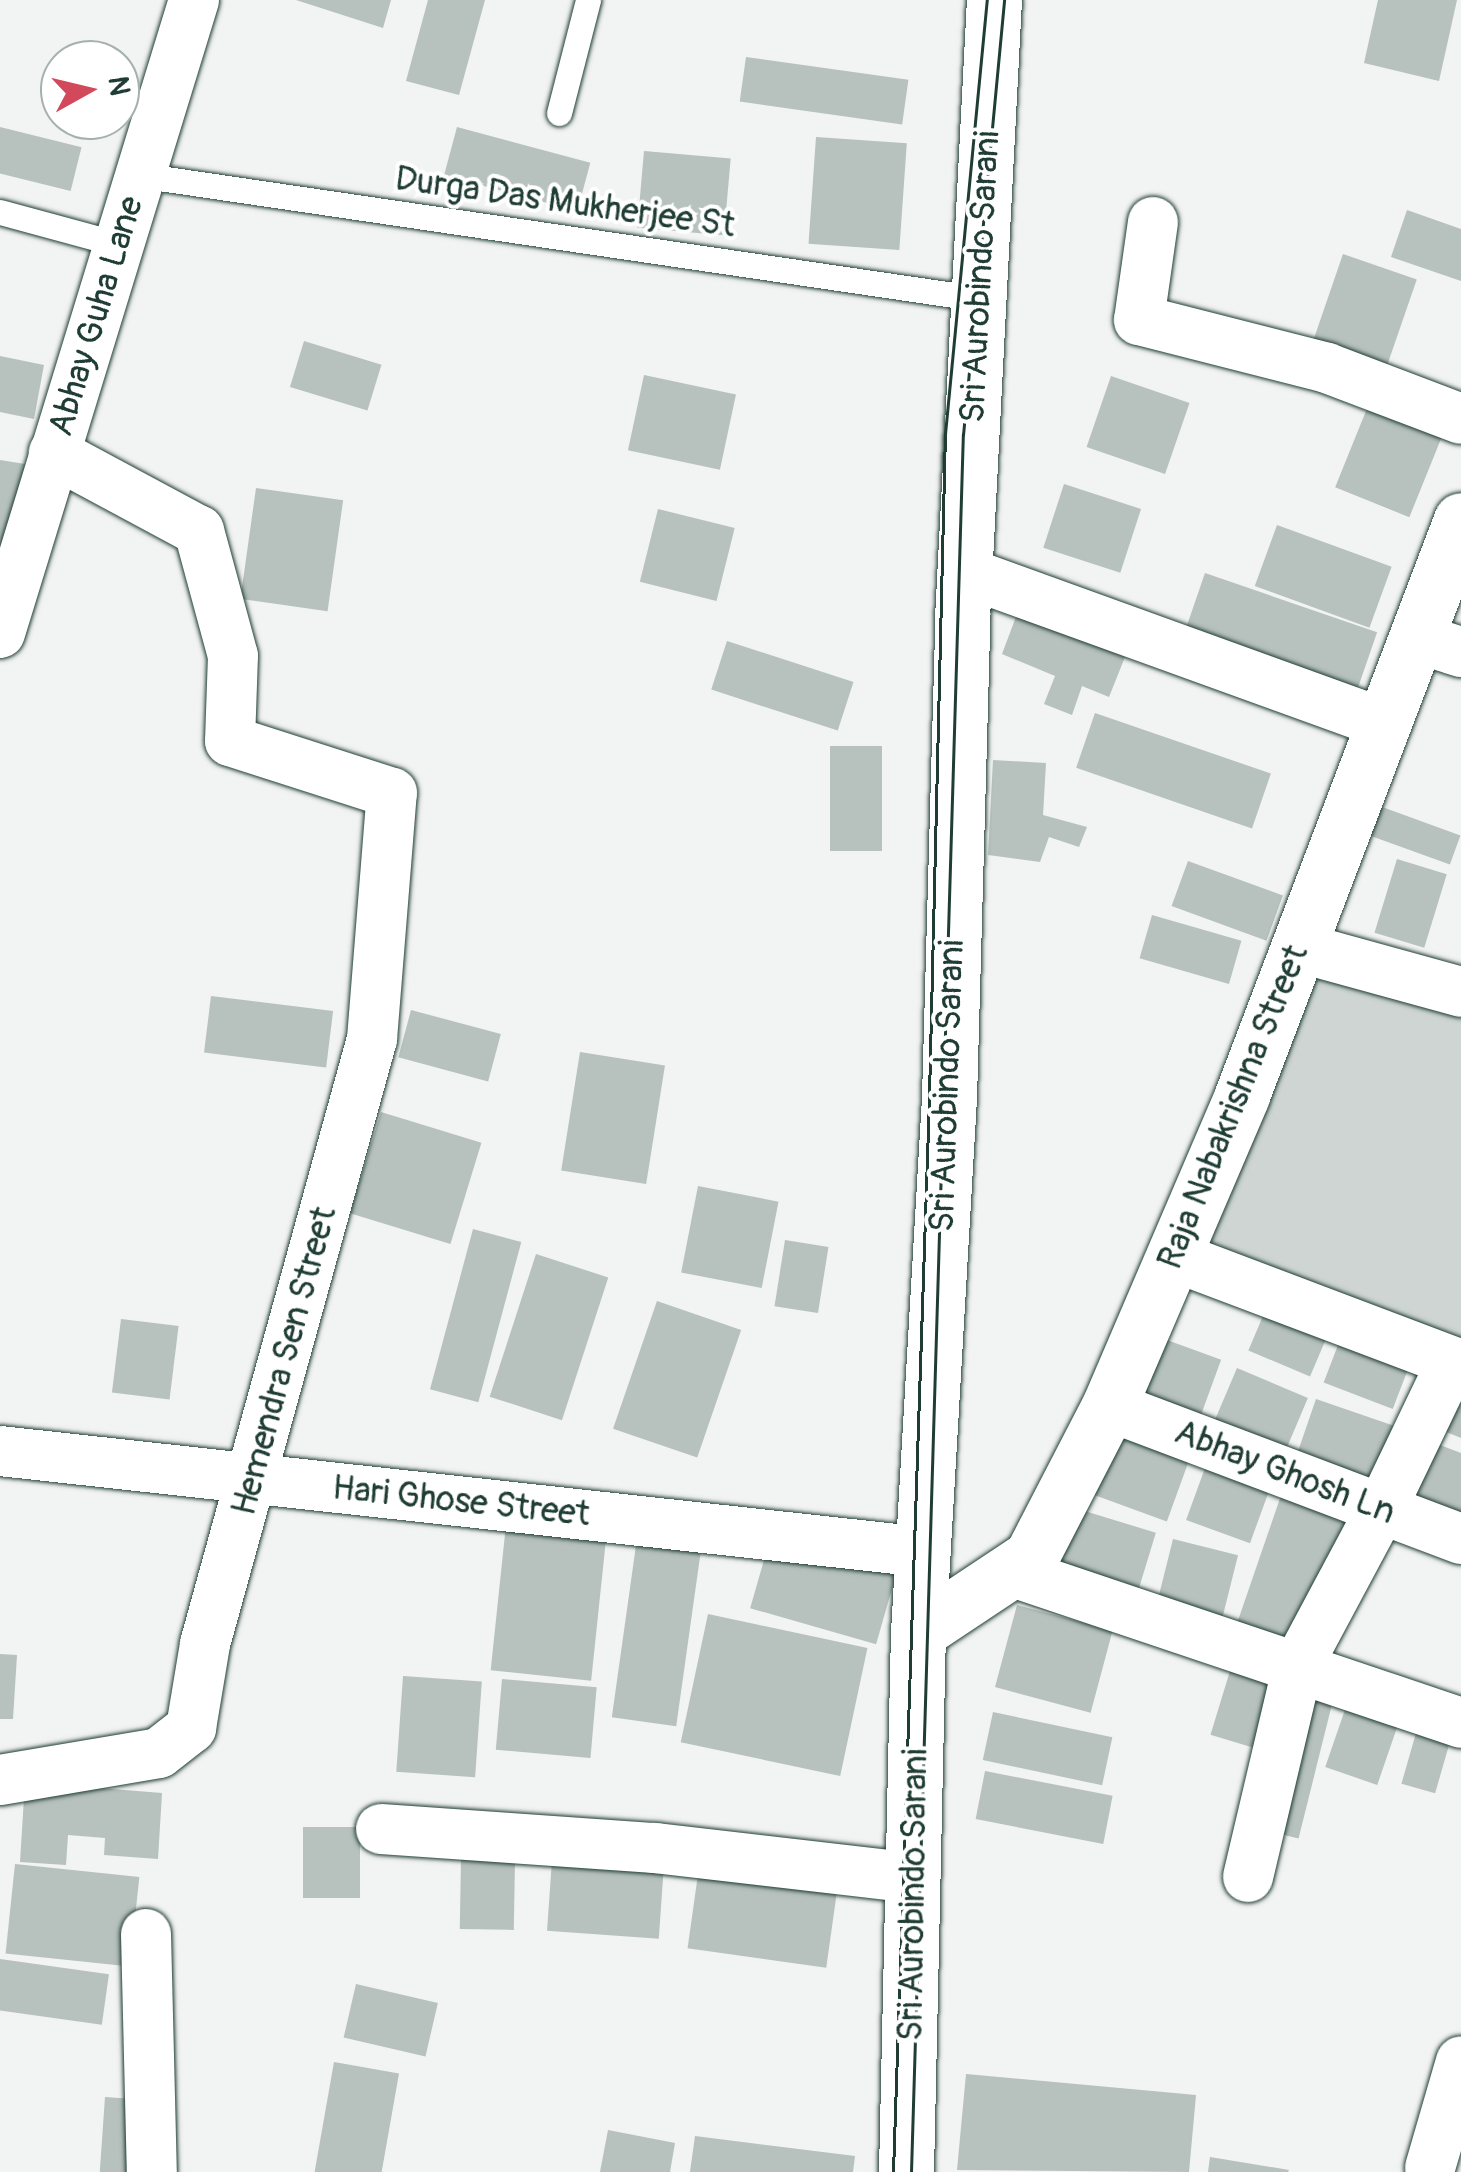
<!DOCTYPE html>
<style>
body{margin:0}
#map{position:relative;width:1461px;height:2172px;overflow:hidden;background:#f2f3f3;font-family:Pangolin,sans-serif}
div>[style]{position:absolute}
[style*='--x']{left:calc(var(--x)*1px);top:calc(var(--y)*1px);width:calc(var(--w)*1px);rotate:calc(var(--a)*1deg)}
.green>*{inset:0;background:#ced5d3}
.building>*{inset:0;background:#b7c1bd;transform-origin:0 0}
.roads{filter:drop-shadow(0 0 2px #1f3d34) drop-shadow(0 0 2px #1f3d34)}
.lane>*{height:25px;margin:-12.5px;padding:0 12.5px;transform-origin:12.5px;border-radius:12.5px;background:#fff}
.street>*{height:50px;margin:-25px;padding:0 25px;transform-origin:25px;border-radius:25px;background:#fff}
.secondary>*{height:55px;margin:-27.5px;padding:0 27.5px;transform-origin:27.5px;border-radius:27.5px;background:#fff}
.tram>*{height:2.5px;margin:-1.25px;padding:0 1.25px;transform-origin:1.25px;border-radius:1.25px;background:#1f3d34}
span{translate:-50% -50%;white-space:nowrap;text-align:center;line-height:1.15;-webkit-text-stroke:8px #fff;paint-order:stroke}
.street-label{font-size:35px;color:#1f3d34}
.north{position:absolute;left:40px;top:40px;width:100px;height:100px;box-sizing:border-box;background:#fff;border:2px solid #a5b1ae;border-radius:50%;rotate:82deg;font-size:28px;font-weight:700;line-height:40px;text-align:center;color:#1f3d34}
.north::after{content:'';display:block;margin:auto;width:35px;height:45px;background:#d1495b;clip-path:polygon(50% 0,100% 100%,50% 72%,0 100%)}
</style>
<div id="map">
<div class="green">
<div style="clip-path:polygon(1316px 978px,1461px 1015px,1461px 1353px,1199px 1256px)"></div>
</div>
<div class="building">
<div style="clip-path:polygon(296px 0,391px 0,383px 28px)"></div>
<div style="clip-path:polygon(428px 0,485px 0,459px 95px,406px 81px)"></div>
<div style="clip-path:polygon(1378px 0,1457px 0,1439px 81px,1364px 63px)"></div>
<div style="left:746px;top:57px;width:164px;height:45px;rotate:8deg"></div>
<div style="left:0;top:127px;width:84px;height:45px;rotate:14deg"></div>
<div style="left:457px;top:127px;width:138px;height:50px;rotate:15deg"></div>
<div style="left:816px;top:137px;width:91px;height:107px;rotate:4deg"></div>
<div style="left:644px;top:151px;width:87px;height:77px;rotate:5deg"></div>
<div style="clip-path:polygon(1407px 210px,1461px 229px,1461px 281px,1391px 257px)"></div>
<div style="left:1343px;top:254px;width:78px;height:98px;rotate:19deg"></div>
<div style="left:304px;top:341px;width:81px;height:48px;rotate:17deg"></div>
<div style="clip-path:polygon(0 356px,44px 365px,34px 419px,0 412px)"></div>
<div style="left:644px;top:375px;width:94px;height:77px;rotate:12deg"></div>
<div style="left:1111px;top:376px;width:83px;height:75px;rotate:19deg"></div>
<div style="left:1370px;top:401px;width:80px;height:93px;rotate:22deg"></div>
<div style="clip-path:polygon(0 460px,25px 464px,10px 558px,0 556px)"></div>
<div style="left:1064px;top:484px;width:81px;height:67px;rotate:18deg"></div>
<div style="left:256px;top:488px;width:88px;height:112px;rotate:8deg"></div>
<div style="left:658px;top:509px;width:79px;height:75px;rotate:14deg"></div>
<div style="left:1277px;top:525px;width:122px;height:65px;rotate:20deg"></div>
<div style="left:1205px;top:573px;width:182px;height:71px;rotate:19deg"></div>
<div style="clip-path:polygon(1017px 614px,1125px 657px,1109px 697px,1082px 686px,1072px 715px,1044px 704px,1055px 676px,1002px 654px)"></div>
<div style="left:727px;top:641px;width:133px;height:51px;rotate:18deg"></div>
<div style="left:1095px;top:713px;width:186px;height:58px;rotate:19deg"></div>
<div style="left:830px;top:746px;width:52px;height:105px"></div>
<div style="clip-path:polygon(993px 760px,1046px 763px,1043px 815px,1087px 827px,1079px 847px,1049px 837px,1040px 862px,988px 855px)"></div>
<div style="left:1374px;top:804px;width:92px;height:31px;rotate:20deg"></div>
<div style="left:1397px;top:859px;width:52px;height:77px;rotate:17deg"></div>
<div style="left:1188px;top:861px;width:101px;height:48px;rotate:20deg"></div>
<div style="left:1152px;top:915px;width:93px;height:45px;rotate:16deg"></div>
<div style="left:211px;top:996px;width:123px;height:57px;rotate:7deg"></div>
<div style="left:411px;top:1010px;width:93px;height:49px;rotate:15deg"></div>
<div style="left:580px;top:1052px;width:86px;height:120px;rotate:9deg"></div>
<div style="left:381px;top:1112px;width:105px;height:106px;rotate:17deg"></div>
<div style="left:698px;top:1186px;width:82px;height:88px;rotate:11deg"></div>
<div style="left:473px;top:1229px;width:50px;height:166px;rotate:15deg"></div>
<div style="left:785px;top:1240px;width:44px;height:67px;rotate:9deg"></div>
<div style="left:536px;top:1254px;width:76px;height:150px;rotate:18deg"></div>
<div style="left:1271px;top:1297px;width:67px;height:58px;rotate:23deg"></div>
<div style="left:657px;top:1301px;width:89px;height:135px;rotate:19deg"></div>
<div style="left:121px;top:1319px;width:58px;height:74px;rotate:7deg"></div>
<div style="left:1145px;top:1332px;width:81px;height:68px;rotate:20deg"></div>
<div style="left:1343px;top:1332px;width:74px;height:54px;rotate:21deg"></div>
<div style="left:1237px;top:1368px;width:77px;height:65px;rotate:23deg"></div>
<div style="clip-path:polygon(1461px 1371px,1461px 1438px,1439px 1429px)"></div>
<div style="left:1316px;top:1399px;width:93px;height:70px;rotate:19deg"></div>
<div style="left:1108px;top:1417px;width:91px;height:78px;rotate:20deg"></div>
<div style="clip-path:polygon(1432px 1442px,1461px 1453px,1461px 1519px,1411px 1501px)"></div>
<div style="left:1209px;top:1457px;width:68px;height:67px;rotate:20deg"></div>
<div style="left:1286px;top:1481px;width:69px;height:153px;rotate:19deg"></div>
<div style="left:1065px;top:1505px;width:95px;height:72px;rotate:17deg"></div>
<div style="left:507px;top:1515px;width:101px;height:156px;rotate:6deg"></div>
<div style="left:638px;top:1531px;width:65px;height:188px;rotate:8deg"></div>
<div style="left:770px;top:1539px;width:131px;height:72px;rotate:16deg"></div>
<div style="left:1173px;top:1539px;width:67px;height:72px;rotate:14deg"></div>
<div style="left:1017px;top:1605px;width:99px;height:85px;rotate:15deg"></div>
<div style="left:708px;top:1614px;width:163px;height:131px;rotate:12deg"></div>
<div style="clip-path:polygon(0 1654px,17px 1655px,13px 1719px,0 1719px)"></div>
<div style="left:1233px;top:1661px;width:58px;height:77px;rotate:17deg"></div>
<div style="left:403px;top:1676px;width:79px;height:96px;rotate:4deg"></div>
<div style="left:502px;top:1679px;width:95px;height:71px;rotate:5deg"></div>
<div style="left:1303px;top:1680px;width:34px;height:155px;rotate:14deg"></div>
<div style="left:1349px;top:1698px;width:55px;height:73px;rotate:19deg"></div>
<div style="left:993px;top:1712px;width:122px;height:49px;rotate:12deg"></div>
<div style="left:1418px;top:1726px;width:35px;height:60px;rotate:16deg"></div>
<div style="left:985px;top:1771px;width:130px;height:49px;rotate:11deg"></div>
<div style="clip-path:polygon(25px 1782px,162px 1793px,158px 1859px,104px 1855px,105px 1838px,68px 1835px,66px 1865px,20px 1862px)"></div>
<div style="left:303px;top:1827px;width:57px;height:71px"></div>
<div style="left:461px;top:1859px;width:54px;height:70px;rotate:1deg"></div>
<div style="left:552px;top:1860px;width:112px;height:71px;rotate:4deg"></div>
<div style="left:15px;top:1864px;width:125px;height:90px;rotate:6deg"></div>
<div style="left:699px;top:1867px;width:140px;height:82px;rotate:8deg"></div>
<div style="left:0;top:1959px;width:110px;height:51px;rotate:8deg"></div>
<div style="left:356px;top:1984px;width:84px;height:55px;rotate:13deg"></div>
<div style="left:334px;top:2062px;width:66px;height:112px;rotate:10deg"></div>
<div style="clip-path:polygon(966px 2074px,1196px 2095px,1189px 2172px,957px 2170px)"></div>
<div style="left:105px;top:2097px;width:43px;height:75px;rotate:4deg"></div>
<div style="clip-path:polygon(608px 2130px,675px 2143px,670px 2172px,600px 2172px)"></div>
<div style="clip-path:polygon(695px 2136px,855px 2156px,853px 2172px,690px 2172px)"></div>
<div style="clip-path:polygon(1210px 2157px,1289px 2170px,1288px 2172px,1208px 2172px)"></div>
</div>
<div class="roads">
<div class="lane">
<div style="--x:559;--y:113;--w:117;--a:-75.6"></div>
<div style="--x:139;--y:175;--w:851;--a:8.38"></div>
<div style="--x:0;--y:212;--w:122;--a:15.2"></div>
</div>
<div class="street">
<div style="--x:1153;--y:222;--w:99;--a:98.1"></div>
<div style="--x:1139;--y:320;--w:194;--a:14.3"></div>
<div style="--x:1327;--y:368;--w:143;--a:20.8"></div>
<div style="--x:965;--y:572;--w:446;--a:19.9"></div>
<div style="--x:0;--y:633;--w:662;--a:-72.96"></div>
<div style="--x:1417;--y:638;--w:46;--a:17.7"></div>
<div style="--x:1298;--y:947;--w:169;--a:15.4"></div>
<div style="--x:1173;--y:1256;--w:308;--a:20.7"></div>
<div style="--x:1109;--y:1406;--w:376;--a:20.7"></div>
<div style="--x:0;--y:1451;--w:929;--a:6.24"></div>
<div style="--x:1010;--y:1571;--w:476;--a:18.6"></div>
<div style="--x:0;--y:1780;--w:161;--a:-9.6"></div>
<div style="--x:159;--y:1753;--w:41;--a:-38"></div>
<div style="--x:191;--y:1728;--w:85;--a:-80.5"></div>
<div style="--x:205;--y:1644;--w:628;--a:-74.57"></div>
<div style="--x:372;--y:1039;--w:247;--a:-85.4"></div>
<div style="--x:392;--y:793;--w:170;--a:-162.2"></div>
<div style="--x:230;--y:741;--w:85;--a:-88"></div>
<div style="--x:233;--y:656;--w:130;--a:-105.2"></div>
<div style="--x:199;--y:531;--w:165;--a:-151.7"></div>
<div style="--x:381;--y:1829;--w:275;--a:4"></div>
<div style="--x:655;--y:1848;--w:261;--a:6.6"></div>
<div style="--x:1248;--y:1877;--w:218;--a:-76.7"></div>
<div style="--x:1298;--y:1665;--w:178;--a:-61.9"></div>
<div style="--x:1382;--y:1508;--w:162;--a:-64.4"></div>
<div style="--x:146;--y:1934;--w:238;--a:88.6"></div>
<div style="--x:1430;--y:2168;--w:111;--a:-73.8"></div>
</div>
<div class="secondary">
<div style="--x:918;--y:1632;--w:136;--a:-33.6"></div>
<div style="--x:1031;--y:1557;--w:170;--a:-62.7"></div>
<div style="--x:1109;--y:1406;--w:338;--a:-66.8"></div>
<div style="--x:1242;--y:1095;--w:615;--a:-69.15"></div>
<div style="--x:906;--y:2172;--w:540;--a:-88.73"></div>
<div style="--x:918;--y:1632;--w:535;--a:-86.68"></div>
<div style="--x:949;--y:1098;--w:480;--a:-88.4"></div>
<div style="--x:962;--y:618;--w:619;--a:-87.04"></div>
</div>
</div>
<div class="tram">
<div style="--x:893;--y:2172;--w:1077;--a:-88.08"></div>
<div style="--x:929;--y:1096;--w:662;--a:-88.62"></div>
<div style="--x:945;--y:434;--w:436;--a:-84.5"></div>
<div style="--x:911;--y:2172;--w:1738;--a:-88.29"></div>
<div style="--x:963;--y:435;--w:437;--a:-84.6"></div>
</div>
<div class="street-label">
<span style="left:565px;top:202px;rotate:8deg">Durga Das Mukherjee St</span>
<span style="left:980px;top:277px;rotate:-87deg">Sri Aurobindo Sarani</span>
<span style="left:96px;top:316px;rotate:-73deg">Abhay Guha Lane</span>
<span style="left:947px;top:1086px;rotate:-88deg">Sri Aurobindo Sarani</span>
<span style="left:1233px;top:1107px;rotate:-68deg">Raja Nabakrishna Street</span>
<span style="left:284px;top:1361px;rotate:-75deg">Hemendra Sen Street</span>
<span style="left:1285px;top:1472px;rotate:21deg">Abhay Ghosh Ln</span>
<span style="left:461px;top:1501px;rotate:6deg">Hari Ghose Street</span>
<span style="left:913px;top:1895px;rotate:-89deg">Sri Aurobindo Sarani</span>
</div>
<div class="north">N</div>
</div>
